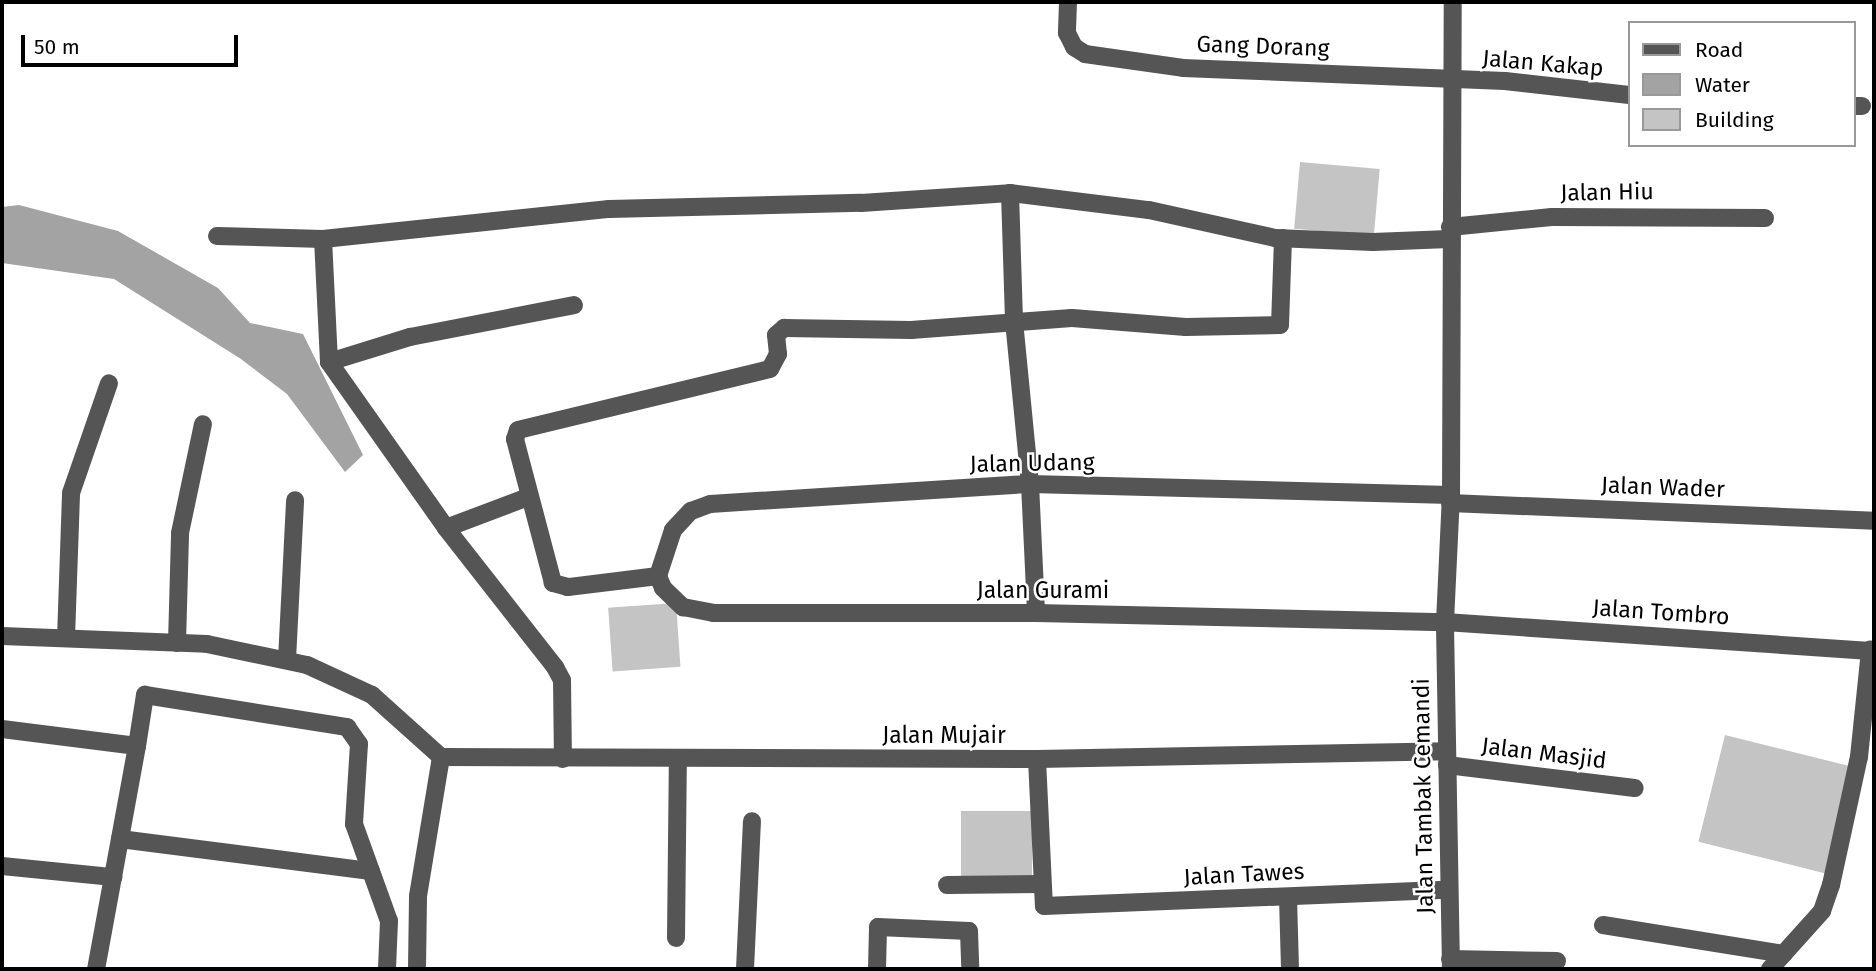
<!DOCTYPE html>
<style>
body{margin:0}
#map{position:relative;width:1876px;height:971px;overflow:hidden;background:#fff;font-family:"Fira Sans",sans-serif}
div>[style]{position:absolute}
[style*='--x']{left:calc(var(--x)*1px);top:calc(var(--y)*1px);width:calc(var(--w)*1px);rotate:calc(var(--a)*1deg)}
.water>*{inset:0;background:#a3a3a3}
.building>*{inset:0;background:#c4c4c4;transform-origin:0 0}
.minor>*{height:18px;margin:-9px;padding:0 9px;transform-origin:9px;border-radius:9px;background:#555}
span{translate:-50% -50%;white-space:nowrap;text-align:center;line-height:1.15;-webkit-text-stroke:5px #fff;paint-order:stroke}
.street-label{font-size:23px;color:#000}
.frame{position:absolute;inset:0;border:4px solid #000;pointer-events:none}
.legend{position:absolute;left:1628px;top:21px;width:228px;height:126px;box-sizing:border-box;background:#fff;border:2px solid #999;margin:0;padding:9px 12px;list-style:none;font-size:21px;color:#000}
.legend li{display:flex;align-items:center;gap:14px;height:35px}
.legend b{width:35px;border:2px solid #999}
.scale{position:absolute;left:21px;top:35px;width:217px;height:32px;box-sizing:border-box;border:4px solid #000;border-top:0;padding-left:9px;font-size:21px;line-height:24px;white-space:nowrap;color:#000;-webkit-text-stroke:5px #fff;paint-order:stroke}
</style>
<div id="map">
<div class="water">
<div style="clip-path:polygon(19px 205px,118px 231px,218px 288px,250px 323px,303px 334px,363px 455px,345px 472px,287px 394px,241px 359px,114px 279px,2px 263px,2px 207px)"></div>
</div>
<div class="building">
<div style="left:1300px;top:162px;width:80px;height:67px;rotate:5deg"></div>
<div style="left:676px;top:603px;width:64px;height:68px;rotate:86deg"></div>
<div style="left:1725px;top:735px;width:131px;height:110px;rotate:14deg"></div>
<div style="left:961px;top:811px;width:71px;height:68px"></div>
</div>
<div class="minor">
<div style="--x:1068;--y:2;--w:31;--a:92"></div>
<div style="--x:1067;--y:33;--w:16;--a:63"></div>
<div style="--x:1074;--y:47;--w:13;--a:32"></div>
<div style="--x:1085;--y:54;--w:99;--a:8.1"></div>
<div style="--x:1183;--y:68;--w:322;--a:2.3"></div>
<div style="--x:1505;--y:81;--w:125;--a:6.4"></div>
<div style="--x:1853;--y:106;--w:9;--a:0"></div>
<div style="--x:1010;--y:193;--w:128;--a:88.2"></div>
<div style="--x:1014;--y:321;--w:164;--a:84.4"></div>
<div style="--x:1030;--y:484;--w:129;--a:87.3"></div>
<div style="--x:1450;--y:227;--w:102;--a:-5.6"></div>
<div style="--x:1552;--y:217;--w:213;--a:0.3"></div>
<div style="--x:217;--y:236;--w:106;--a:1.6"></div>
<div style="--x:323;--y:239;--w:288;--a:-6"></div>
<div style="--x:609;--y:209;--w:252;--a:-1.4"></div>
<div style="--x:861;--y:203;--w:149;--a:-3.8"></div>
<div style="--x:1010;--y:193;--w:140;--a:7"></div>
<div style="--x:1149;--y:210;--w:129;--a:12.5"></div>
<div style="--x:1275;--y:238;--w:98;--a:2.3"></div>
<div style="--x:1373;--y:242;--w:76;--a:-2.3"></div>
<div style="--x:323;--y:239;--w:123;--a:87.2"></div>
<div style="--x:329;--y:362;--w:203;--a:54.8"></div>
<div style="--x:446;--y:528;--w:177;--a:51.9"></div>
<div style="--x:555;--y:667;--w:15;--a:62"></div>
<div style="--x:562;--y:680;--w:79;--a:89.3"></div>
<div style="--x:329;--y:362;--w:85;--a:-17.2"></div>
<div style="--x:410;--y:337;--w:167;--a:-11"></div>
<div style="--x:1450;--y:503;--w:424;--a:2.4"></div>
<div style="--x:446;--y:528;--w:88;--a:-20.7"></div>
<div style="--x:658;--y:576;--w:13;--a:67"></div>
<div style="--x:663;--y:588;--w:28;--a:44"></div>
<div style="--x:683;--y:607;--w:31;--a:11"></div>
<div style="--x:713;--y:613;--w:323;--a:0"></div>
<div style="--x:1036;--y:613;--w:409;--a:1.3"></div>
<div style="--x:1445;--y:622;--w:430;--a:3.9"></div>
<div style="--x:658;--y:576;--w:91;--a:173"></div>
<div style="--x:568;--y:587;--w:16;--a:-165"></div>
<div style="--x:553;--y:583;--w:149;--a:-104.8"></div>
<div style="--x:515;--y:439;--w:9;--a:-72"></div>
<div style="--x:518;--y:430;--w:259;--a:-13.6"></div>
<div style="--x:770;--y:369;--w:17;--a:-62"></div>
<div style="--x:778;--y:354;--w:19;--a:-96"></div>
<div style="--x:776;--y:335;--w:11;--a:-41"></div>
<div style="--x:784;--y:328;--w:127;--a:0.9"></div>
<div style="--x:911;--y:330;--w:161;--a:-4.3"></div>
<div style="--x:1072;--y:318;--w:114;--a:4.5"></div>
<div style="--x:1186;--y:327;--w:94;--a:-1.2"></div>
<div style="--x:1280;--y:325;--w:87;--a:-88"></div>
<div style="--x:658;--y:576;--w:48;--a:-71.9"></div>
<div style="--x:673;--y:530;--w:26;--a:-47"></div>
<div style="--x:691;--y:511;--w:20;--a:-20"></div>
<div style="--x:710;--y:504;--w:321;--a:-3.6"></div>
<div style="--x:1030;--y:484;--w:421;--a:1.5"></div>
<div style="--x:2;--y:636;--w:205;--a:2.2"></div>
<div style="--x:207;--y:644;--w:102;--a:11.9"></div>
<div style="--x:307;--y:665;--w:72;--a:24.8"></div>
<div style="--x:372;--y:695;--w:93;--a:41.9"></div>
<div style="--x:66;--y:638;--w:145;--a:-88"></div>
<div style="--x:71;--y:493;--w:116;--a:-70.9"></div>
<div style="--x:177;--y:643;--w:110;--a:-88.4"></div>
<div style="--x:180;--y:533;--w:111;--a:-78.1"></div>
<div style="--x:287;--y:660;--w:160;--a:-87.1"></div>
<div style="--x:2;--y:729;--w:136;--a:7.2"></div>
<div style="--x:137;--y:746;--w:227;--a:100.4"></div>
<div style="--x:137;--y:746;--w:52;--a:-81.1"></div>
<div style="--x:145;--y:695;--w:205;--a:9"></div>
<div style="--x:347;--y:727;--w:21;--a:55"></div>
<div style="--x:359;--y:744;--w:80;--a:93.6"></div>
<div style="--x:354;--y:824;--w:103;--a:70.2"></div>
<div style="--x:389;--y:921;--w:48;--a:92.4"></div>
<div style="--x:441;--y:757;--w:596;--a:0.19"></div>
<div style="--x:1037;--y:759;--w:410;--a:-1.1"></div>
<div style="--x:1037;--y:759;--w:147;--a:87.3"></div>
<div style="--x:1044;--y:906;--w:403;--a:-2.3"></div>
<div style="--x:1447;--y:765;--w:189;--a:7"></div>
<div style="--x:120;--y:839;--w:253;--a:7.3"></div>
<div style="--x:2;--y:866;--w:112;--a:5.7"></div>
<div style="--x:947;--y:885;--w:94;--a:-0.6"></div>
<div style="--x:1288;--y:897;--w:72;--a:88.4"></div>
<div style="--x:1603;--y:925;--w:183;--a:9.1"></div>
<div style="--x:676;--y:938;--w:178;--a:-89.4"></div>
<div style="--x:1450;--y:959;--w:107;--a:1.1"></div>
<div style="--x:417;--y:969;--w:73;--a:-89.2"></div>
<div style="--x:418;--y:896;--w:141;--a:-80.6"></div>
<div style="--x:745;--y:969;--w:148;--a:-87.3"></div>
<div style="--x:877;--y:969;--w:42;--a:-88.6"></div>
<div style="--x:878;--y:927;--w:91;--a:2.5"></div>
<div style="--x:969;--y:931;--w:38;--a:88"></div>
<div style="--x:1451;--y:969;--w:347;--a:-91"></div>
<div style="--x:1445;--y:622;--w:127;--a:-87.3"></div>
<div style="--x:1451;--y:495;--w:493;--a:-89.8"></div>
<div style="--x:1770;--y:969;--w:78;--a:-48.1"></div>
<div style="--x:1822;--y:911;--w:28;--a:-71"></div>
<div style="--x:1831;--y:885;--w:131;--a:-77.7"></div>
<div style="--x:1859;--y:757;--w:108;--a:-84.1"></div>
</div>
<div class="street-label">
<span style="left:1263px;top:46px;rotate:2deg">Gang Dorang</span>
<span style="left:1543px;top:63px;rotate:5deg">Jalan Kakap</span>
<span style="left:1607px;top:192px;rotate:-1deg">Jalan Hiu</span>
<span style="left:1032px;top:463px;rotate:-1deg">Jalan Udang</span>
<span style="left:1663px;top:487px;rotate:2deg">Jalan Wader</span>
<span style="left:1043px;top:590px">Jalan Gurami</span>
<span style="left:1661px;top:612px;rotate:4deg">Jalan Tombro</span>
<span style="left:944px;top:735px">Jalan Mujair</span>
<span style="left:1544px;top:753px;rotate:7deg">Jalan Masjid</span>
<span style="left:1423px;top:796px;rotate:-91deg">Jalan Tambak Cemandi</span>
<span style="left:1244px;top:874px;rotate:-3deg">Jalan Tawes</span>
</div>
<div class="frame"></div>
<ul class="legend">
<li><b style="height:9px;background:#555"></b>Road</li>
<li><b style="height:19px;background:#a3a3a3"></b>Water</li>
<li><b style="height:19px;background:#c4c4c4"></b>Building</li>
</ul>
<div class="scale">50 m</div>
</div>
